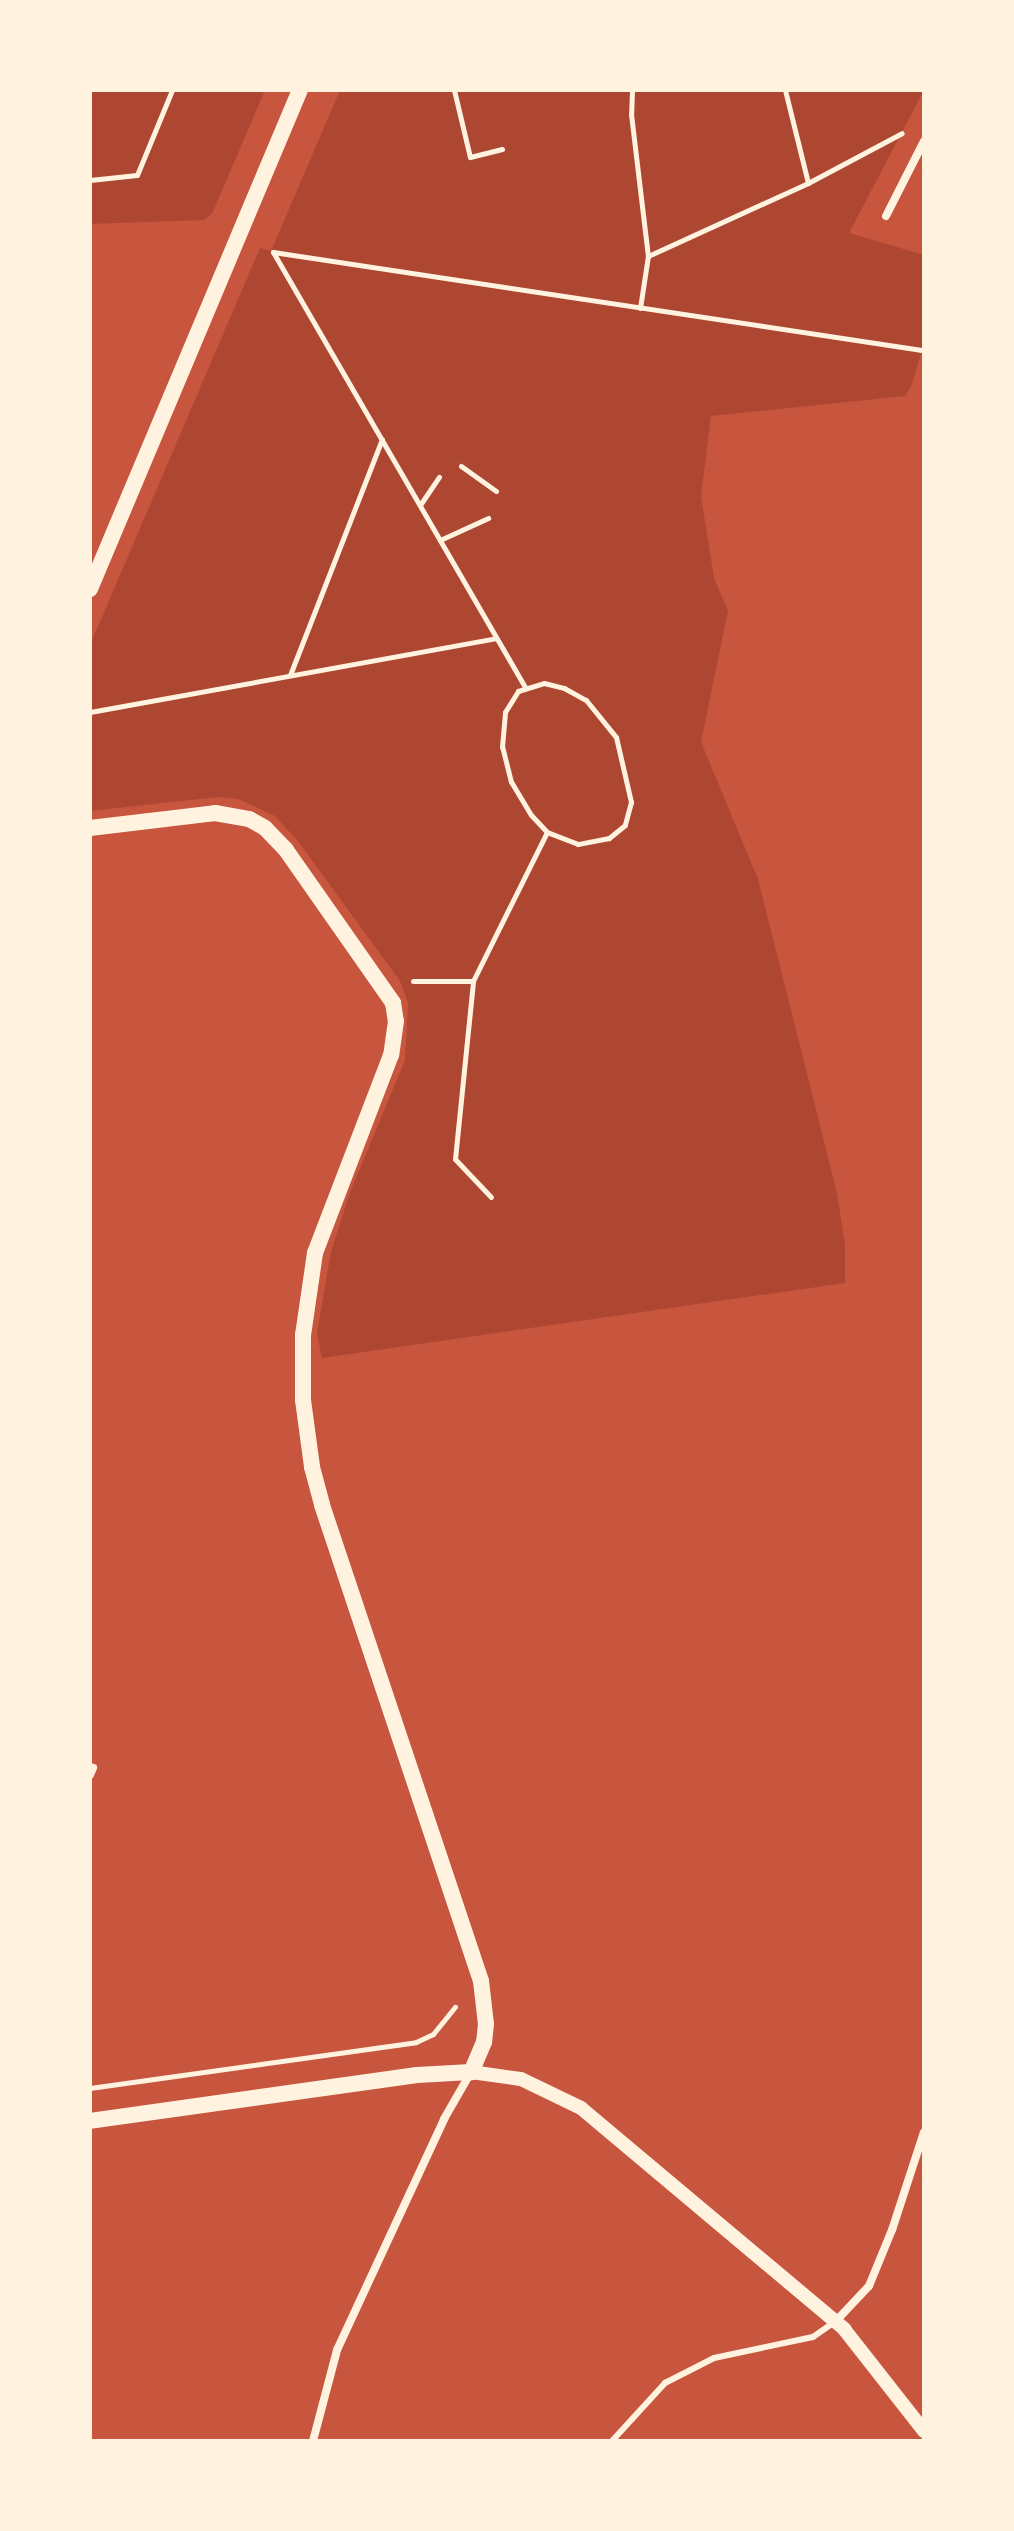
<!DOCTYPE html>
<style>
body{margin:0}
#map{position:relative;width:1014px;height:2531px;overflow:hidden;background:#c8553d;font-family:"Noto Sans",sans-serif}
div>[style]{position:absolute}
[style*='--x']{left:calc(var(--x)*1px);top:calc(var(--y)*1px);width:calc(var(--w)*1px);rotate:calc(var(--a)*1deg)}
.green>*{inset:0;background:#ae4732}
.path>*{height:5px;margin:-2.5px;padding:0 2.5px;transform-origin:2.5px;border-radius:2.5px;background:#fff3e0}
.service>*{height:6px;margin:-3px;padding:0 3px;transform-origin:3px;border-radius:3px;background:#fff3e0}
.minor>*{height:8px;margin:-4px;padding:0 4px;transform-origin:4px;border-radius:4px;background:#fff3e0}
.tertiary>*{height:14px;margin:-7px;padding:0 7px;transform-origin:7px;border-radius:7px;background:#fff3e0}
.secondary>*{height:16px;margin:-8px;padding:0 8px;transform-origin:8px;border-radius:8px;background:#fff3e0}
span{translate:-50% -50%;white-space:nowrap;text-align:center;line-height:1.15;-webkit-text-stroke:6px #fff3e0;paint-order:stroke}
.frame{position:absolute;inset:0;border:92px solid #fff3e0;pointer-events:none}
</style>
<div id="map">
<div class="green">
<div style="clip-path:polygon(90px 90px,265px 90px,212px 214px,204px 220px,90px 224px)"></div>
<div style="clip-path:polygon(340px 90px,924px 90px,849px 233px,924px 255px,924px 343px,911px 387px,905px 396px,711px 416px,701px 496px,714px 578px,728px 611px,701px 742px,758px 879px,837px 1193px,845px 1245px,845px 1283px,322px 1358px,317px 1333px,331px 1252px,349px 1195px,405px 1060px,408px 1003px,400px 981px,298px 841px,275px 816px,238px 799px,218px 797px,90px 811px,90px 645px,260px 248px,271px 251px)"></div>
</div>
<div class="path">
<div style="--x:454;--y:90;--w:69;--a:76.6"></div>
<div style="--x:470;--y:157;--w:33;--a:-14"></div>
<div style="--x:632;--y:90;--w:24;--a:92"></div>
<div style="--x:631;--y:114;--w:143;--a:83.2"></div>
<div style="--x:785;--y:90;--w:96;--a:76.1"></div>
<div style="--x:90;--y:180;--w:47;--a:-6.1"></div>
<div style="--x:137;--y:175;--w:92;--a:-67.6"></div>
<div style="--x:273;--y:252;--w:656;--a:8.59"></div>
<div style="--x:273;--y:252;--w:503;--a:59.92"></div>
<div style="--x:640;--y:308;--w:53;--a:-81.3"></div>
<div style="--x:648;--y:256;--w:176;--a:-24.5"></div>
<div style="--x:808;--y:183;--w:106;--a:-28"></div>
<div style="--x:461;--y:466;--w:43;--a:35.5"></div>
<div style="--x:420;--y:505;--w:34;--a:-56"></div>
<div style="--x:440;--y:540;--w:53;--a:-24.6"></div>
<div style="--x:290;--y:675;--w:253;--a:-68.7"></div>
<div style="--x:544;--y:683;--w:21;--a:14"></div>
<div style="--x:564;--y:688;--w:25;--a:29"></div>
<div style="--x:586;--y:700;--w:48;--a:51"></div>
<div style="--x:616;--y:737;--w:67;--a:77"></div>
<div style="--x:631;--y:802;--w:24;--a:105"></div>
<div style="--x:625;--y:825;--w:21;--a:141"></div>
<div style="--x:609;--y:838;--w:32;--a:169"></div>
<div style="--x:578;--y:844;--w:33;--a:-159"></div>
<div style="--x:547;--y:832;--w:23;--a:-133"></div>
<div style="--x:531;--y:815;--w:39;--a:-121"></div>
<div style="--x:511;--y:782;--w:36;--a:-104"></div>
<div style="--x:502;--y:747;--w:35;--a:-85"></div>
<div style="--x:505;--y:712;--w:25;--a:-58"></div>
<div style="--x:518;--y:691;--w:27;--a:-17"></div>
<div style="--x:90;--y:712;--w:413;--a:-10.3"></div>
<div style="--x:413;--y:981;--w:60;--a:0"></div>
<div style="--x:491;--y:1197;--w:52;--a:-133.5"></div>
<div style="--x:455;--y:1159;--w:179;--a:-84.2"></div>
<div style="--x:473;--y:981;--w:166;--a:-63.6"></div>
<div style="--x:90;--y:2088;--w:329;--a:-8"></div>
<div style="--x:416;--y:2042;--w:19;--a:-25"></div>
<div style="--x:433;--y:2034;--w:35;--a:-51"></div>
</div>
<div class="service">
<div style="--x:612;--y:2441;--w:79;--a:-47.6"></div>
<div style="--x:665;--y:2383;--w:55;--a:-27"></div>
<div style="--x:714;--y:2358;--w:101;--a:-12"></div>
<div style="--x:813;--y:2337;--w:24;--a:-35"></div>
</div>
<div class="minor">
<div style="--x:886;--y:216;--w:84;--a:-63.1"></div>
<div style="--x:90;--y:1775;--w:8;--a:-67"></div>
<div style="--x:836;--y:2321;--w:48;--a:-46.7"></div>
<div style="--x:869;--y:2286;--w:61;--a:-67.7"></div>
<div style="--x:892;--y:2230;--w:103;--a:-71.9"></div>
<div style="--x:313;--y:2441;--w:94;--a:-75.2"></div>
<div style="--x:337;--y:2350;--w:255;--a:-65.1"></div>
<div style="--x:444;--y:2119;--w:54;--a:-60.1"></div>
</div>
<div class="tertiary">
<div style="--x:471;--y:2072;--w:50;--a:8"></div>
<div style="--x:521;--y:2079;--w:67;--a:25.8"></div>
<div style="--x:581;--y:2108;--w:344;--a:40"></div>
<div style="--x:844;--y:2329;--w:130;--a:51.9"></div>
</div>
<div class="secondary">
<div style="--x:90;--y:589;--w:541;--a:-67.18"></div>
<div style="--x:90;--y:828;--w:126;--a:-6.8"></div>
<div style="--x:215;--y:813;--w:35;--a:10"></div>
<div style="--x:249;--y:819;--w:18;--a:29"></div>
<div style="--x:265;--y:828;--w:30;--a:46"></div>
<div style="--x:286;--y:850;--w:187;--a:55"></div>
<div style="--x:393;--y:1003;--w:18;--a:81"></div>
<div style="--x:396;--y:1021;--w:34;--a:98"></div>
<div style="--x:391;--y:1055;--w:212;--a:111"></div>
<div style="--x:315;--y:1253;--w:83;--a:98.3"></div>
<div style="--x:303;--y:1335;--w:65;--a:90"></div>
<div style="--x:303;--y:1400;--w:68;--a:82.3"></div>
<div style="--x:312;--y:1467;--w:39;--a:75"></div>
<div style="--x:322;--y:1505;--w:502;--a:71.53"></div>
<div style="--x:481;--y:1981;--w:43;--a:83.4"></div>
<div style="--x:486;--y:2024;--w:18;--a:96"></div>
<div style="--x:484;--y:2042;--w:33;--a:113"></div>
<div style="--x:471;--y:2072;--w:54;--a:176.8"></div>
<div style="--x:417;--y:2075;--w:330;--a:172"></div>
</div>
<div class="frame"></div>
</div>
